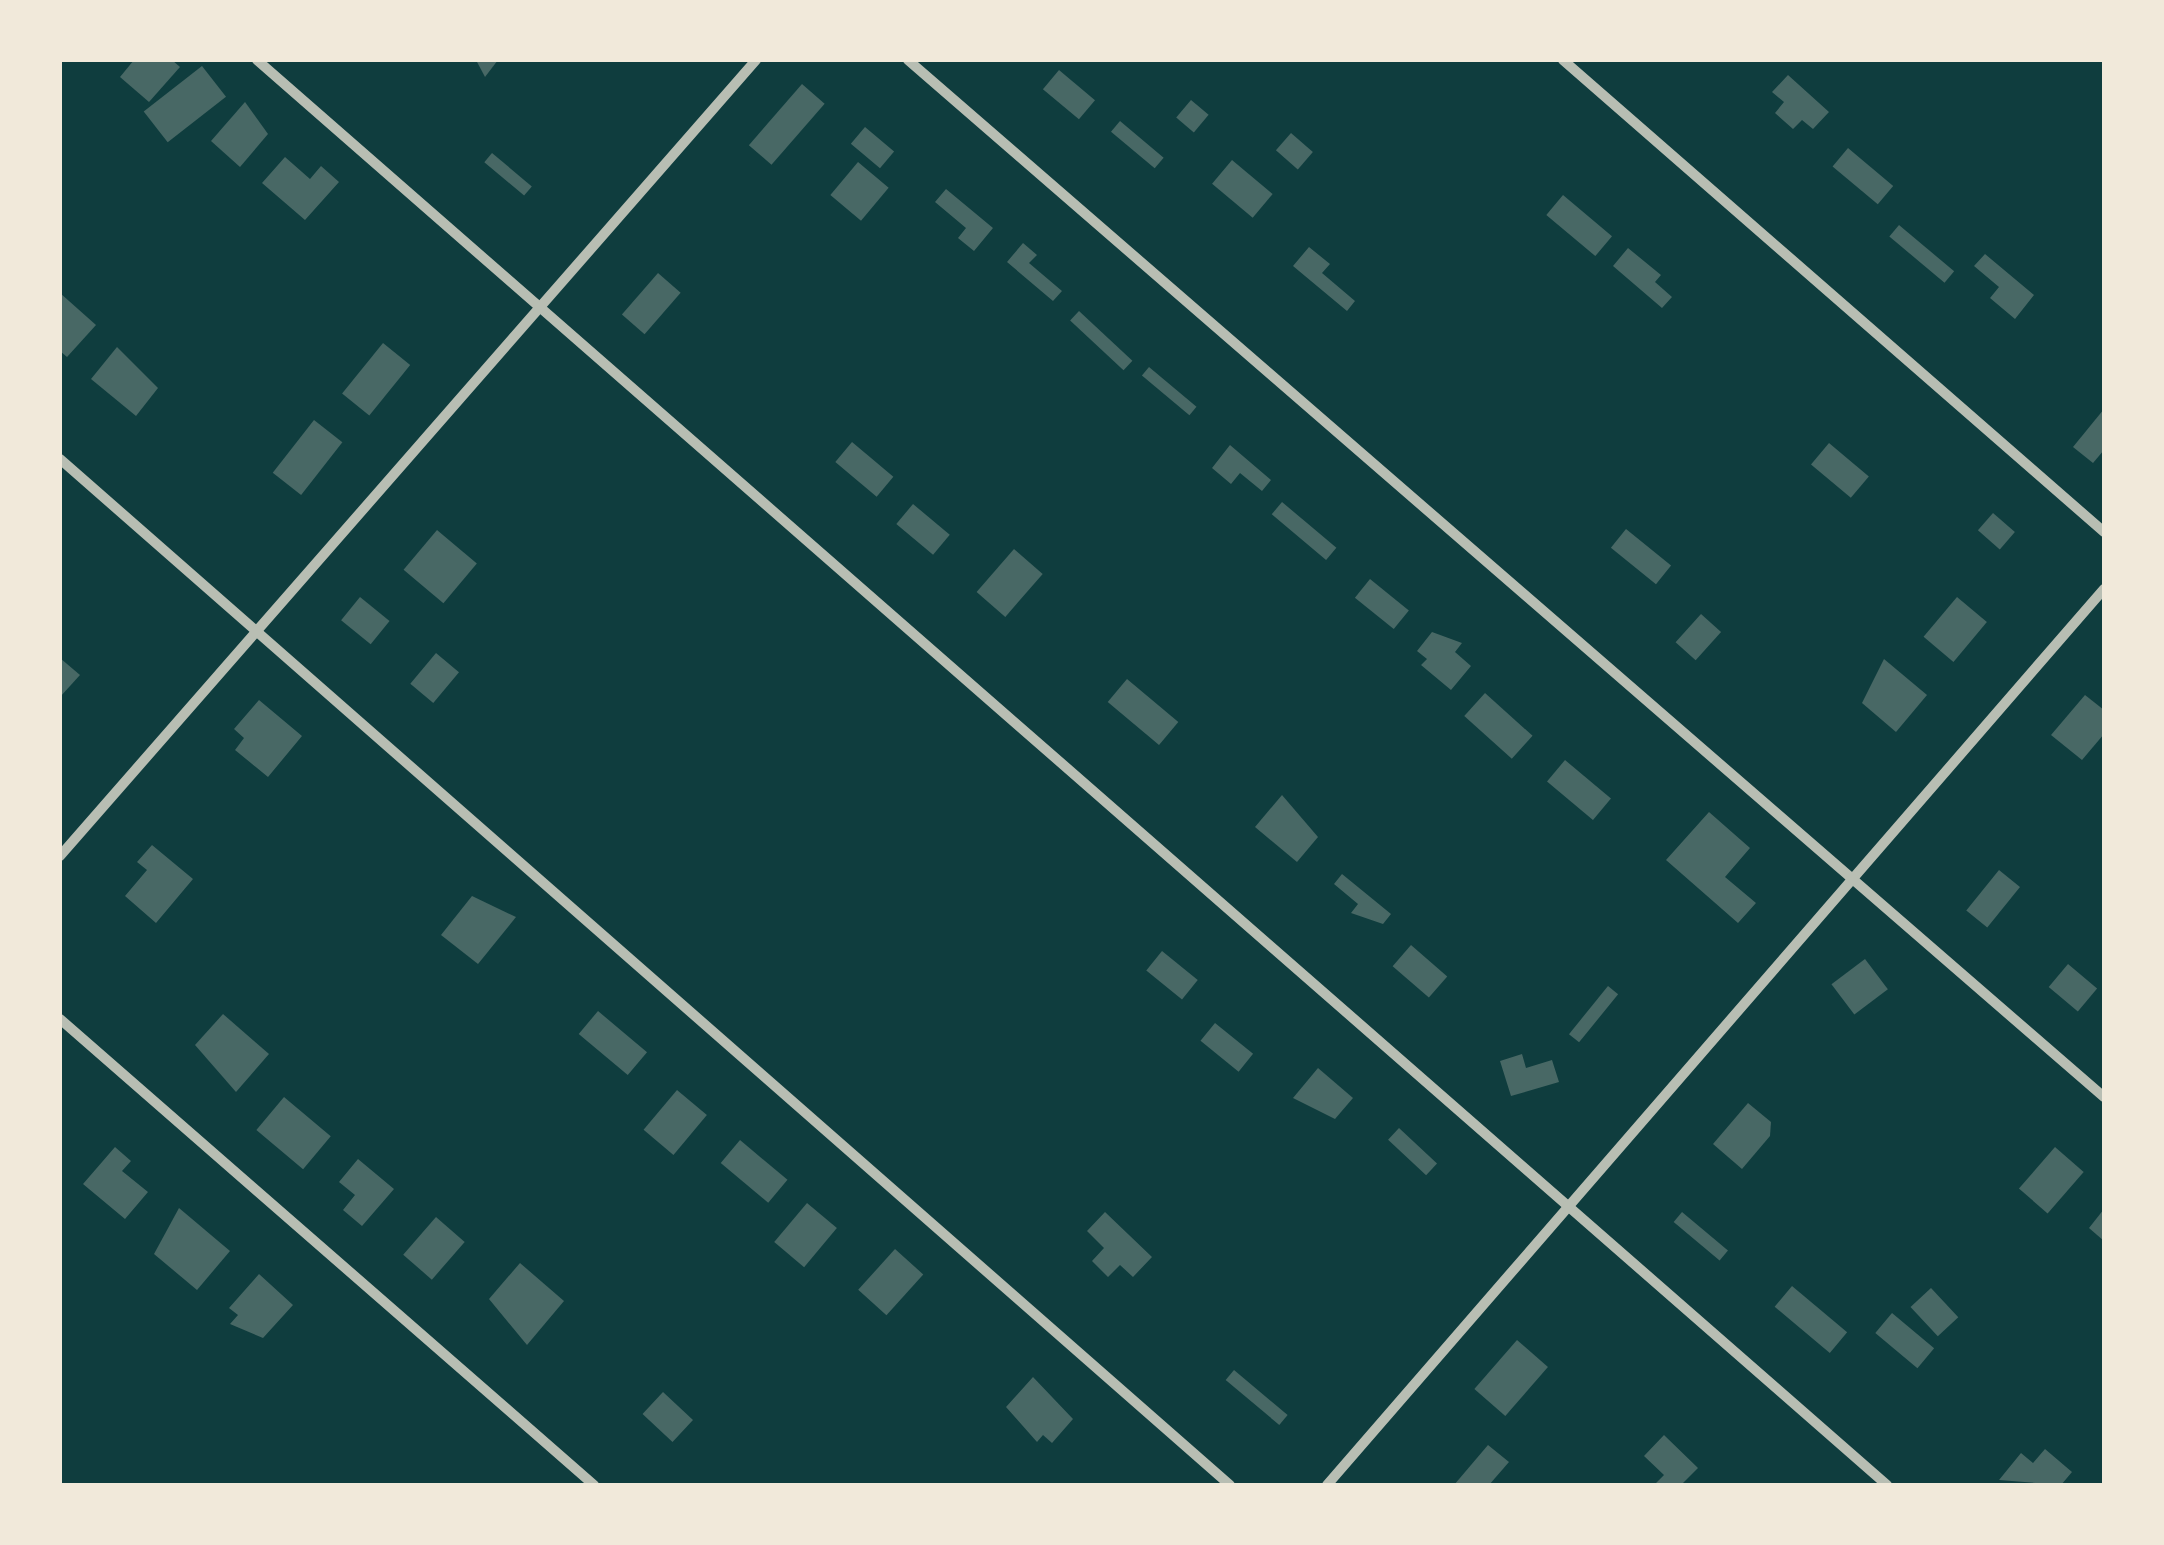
<!DOCTYPE html>
<style>
body{margin:0}
#map{position:relative;width:2164px;height:1545px;overflow:hidden;background:#0f3d3e;font-family:"Times New Roman",serif}
div>[style]{position:absolute}
[style*='--x']{left:calc(var(--x)*1px);top:calc(var(--y)*1px);width:calc(var(--w)*1px);rotate:calc(var(--a)*1deg)}
.building>*{inset:0;background:#486865;transform-origin:0 0}
.minor>*{height:10px;margin:-5px;padding:0 5px;transform-origin:5px;border-radius:5px;background:#b8beb3}
span{translate:-50% -50%;white-space:nowrap;text-align:center;line-height:1.15;-webkit-text-stroke:10px #f1e9da;paint-order:stroke}
.frame{position:absolute;inset:0;border:62px solid #f1e9da;pointer-events:none}
</style>
<div id="map">
<div class="building">
<div style="clip-path:polygon(134px 60px,172px 60px,180px 67px,149px 102px,120px 77px)"></div>
<div style="clip-path:polygon(476px 60px,498px 60px,485px 77px)"></div>
<div style="left:202px;top:66px;width:39px;height:74px;rotate:52deg"></div>
<div style="left:1059px;top:70px;width:47px;height:25px;rotate:40deg"></div>
<div style="clip-path:polygon(1788px 75px,1829px 112px,1813px 129px,1802px 120px,1793px 129px,1775px 113px,1784px 102px,1772px 92px)"></div>
<div style="left:802px;top:84px;width:30px;height:81px;rotate:41deg"></div>
<div style="left:1191px;top:100px;width:23px;height:23px;rotate:40deg"></div>
<div style="clip-path:polygon(245px 102px,268px 134px,240px 167px,211px 141px)"></div>
<div style="left:1120px;top:121px;width:57px;height:14px;rotate:40deg"></div>
<div style="left:865px;top:127px;width:38px;height:22px;rotate:40deg"></div>
<div style="left:1291px;top:133px;width:29px;height:23px;rotate:41deg"></div>
<div style="left:1848px;top:148px;width:59px;height:24px;rotate:40deg"></div>
<div style="left:492px;top:153px;width:52px;height:12px;rotate:40deg"></div>
<div style="clip-path:polygon(285px 157px,310px 179px,321px 166px,339px 182px,305px 220px,262px 183px)"></div>
<div style="left:1232px;top:160px;width:53px;height:31px;rotate:40deg"></div>
<div style="left:858px;top:162px;width:40px;height:43px;rotate:40deg"></div>
<div style="clip-path:polygon(946px 189px,993px 228px,974px 251px,958px 238px,966px 228px,935px 202px)"></div>
<div style="left:1563px;top:195px;width:64px;height:26px;rotate:40deg"></div>
<div style="left:1899px;top:225px;width:72px;height:15px;rotate:40deg"></div>
<div style="clip-path:polygon(1023px 243px,1037px 255px,1029px 263px,1062px 291px,1053px 301px,1007px 262px)"></div>
<div style="clip-path:polygon(1309px 247px,1330px 264px,1322px 273px,1355px 301px,1347px 311px,1293px 266px)"></div>
<div style="clip-path:polygon(1628px 248px,1661px 275px,1655px 282px,1672px 297px,1662px 308px,1613px 266px)"></div>
<div style="clip-path:polygon(1985px 254px,2034px 295px,2015px 319px,1990px 298px,1999px 287px,1974px 266px)"></div>
<div style="left:658px;top:273px;width:30px;height:55px;rotate:41deg"></div>
<div style="clip-path:polygon(60px 293px,96px 325px,67px 357px,60px 351px)"></div>
<div style="left:1079px;top:311px;width:73px;height:13px;rotate:43deg"></div>
<div style="left:383px;top:343px;width:35px;height:65px;rotate:39deg"></div>
<div style="clip-path:polygon(117px 347px,158px 388px,136px 416px,91px 379px)"></div>
<div style="left:1149px;top:367px;width:62px;height:11px;rotate:40deg"></div>
<div style="clip-path:polygon(2104px 409px,2104px 450px,2093px 463px,2073px 447px)"></div>
<div style="left:314px;top:420px;width:36px;height:67px;rotate:38deg"></div>
<div style="left:852px;top:442px;width:54px;height:26px;rotate:40deg"></div>
<div style="left:1829px;top:443px;width:52px;height:28px;rotate:40deg"></div>
<div style="clip-path:polygon(1230px 445px,1271px 480px,1262px 491px,1240px 473px,1231px 484px,1212px 468px)"></div>
<div style="left:1282px;top:502px;width:71px;height:16px;rotate:40deg"></div>
<div style="left:913px;top:504px;width:48px;height:26px;rotate:40deg"></div>
<div style="left:1993px;top:513px;width:29px;height:23px;rotate:41deg"></div>
<div style="left:1626px;top:529px;width:58px;height:24px;rotate:39deg"></div>
<div style="left:437px;top:530px;width:52px;height:52px;rotate:40deg"></div>
<div style="left:1014px;top:549px;width:38px;height:57px;rotate:41deg"></div>
<div style="left:1370px;top:579px;width:50px;height:24px;rotate:39deg"></div>
<div style="left:360px;top:597px;width:38px;height:30px;rotate:39deg"></div>
<div style="left:1957px;top:597px;width:39px;height:52px;rotate:40deg"></div>
<div style="left:1701px;top:614px;width:27px;height:38px;rotate:42deg"></div>
<div style="clip-path:polygon(1432px 632px,1462px 643px,1455px 652px,1471px 666px,1451px 690px,1421px 665px,1427px 659px,1417px 651px)"></div>
<div style="left:436px;top:653px;width:30px;height:40px;rotate:40deg"></div>
<div style="clip-path:polygon(60px 658px,80px 675px,60px 697px)"></div>
<div style="clip-path:polygon(1884px 659px,1927px 695px,1896px 732px,1862px 703px)"></div>
<div style="left:1127px;top:679px;width:67px;height:30px;rotate:40deg"></div>
<div style="left:1485px;top:693px;width:64px;height:31px;rotate:42deg"></div>
<div style="clip-path:polygon(2085px 695px,2104px 710px,2104px 734px,2082px 760px,2051px 735px)"></div>
<div style="clip-path:polygon(259px 700px,302px 736px,268px 777px,235px 750px,244px 738px,234px 729px)"></div>
<div style="left:1565px;top:760px;width:60px;height:28px;rotate:40deg"></div>
<div style="clip-path:polygon(1282px 795px,1318px 837px,1297px 862px,1255px 827px)"></div>
<div style="clip-path:polygon(1709px 812px,1750px 848px,1725px 877px,1756px 903px,1738px 923px,1666px 860px)"></div>
<div style="clip-path:polygon(152px 845px,193px 879px,156px 923px,125px 896px,147px 870px,137px 862px)"></div>
<div style="left:1999px;top:870px;width:27px;height:52px;rotate:39deg"></div>
<div style="clip-path:polygon(1342px 874px,1391px 914px,1383px 924px,1351px 913px,1358px 904px,1334px 884px)"></div>
<div style="clip-path:polygon(472px 896px,516px 917px,478px 964px,441px 935px)"></div>
<div style="left:1411px;top:945px;width:48px;height:28px;rotate:41deg"></div>
<div style="left:1162px;top:951px;width:46px;height:25px;rotate:39deg"></div>
<div style="left:1865px;top:959px;width:38px;height:42px;rotate:53deg"></div>
<div style="left:2068px;top:964px;width:38px;height:30px;rotate:40deg"></div>
<div style="left:1608px;top:986px;width:13px;height:62px;rotate:39deg"></div>
<div style="left:598px;top:1011px;width:64px;height:30px;rotate:40deg"></div>
<div style="clip-path:polygon(223px 1014px,269px 1054px,236px 1092px,195px 1045px)"></div>
<div style="left:1215px;top:1023px;width:49px;height:23px;rotate:39deg"></div>
<div style="clip-path:polygon(1522px 1054px,1526px 1068px,1552px 1060px,1559px 1082px,1511px 1096px,1500px 1061px)"></div>
<div style="clip-path:polygon(1318px 1068px,1353px 1098px,1335px 1119px,1293px 1098px)"></div>
<div style="left:677px;top:1090px;width:39px;height:52px;rotate:40deg"></div>
<div style="left:284px;top:1097px;width:61px;height:43px;rotate:40deg"></div>
<div style="clip-path:polygon(1748px 1103px,1771px 1122px,1770px 1136px,1742px 1169px,1713px 1144px)"></div>
<div style="left:1399px;top:1128px;width:52px;height:16px;rotate:43deg"></div>
<div style="left:740px;top:1140px;width:62px;height:30px;rotate:40deg"></div>
<div style="clip-path:polygon(115px 1147px,131px 1161px,122px 1171px,148px 1192px,125px 1219px,83px 1184px)"></div>
<div style="left:2055px;top:1147px;width:38px;height:55px;rotate:41deg"></div>
<div style="clip-path:polygon(358px 1159px,394px 1189px,362px 1226px,343px 1210px,355px 1195px,339px 1182px)"></div>
<div style="left:807px;top:1203px;width:39px;height:51px;rotate:40deg"></div>
<div style="clip-path:polygon(179px 1208px,230px 1251px,197px 1290px,154px 1254px)"></div>
<div style="clip-path:polygon(2104px 1209px,2104px 1241px,2089px 1228px)"></div>
<div style="clip-path:polygon(1105px 1212px,1152px 1257px,1133px 1277px,1120px 1265px,1108px 1277px,1092px 1261px,1104px 1248px,1087px 1231px)"></div>
<div style="left:1682px;top:1212px;width:60px;height:13px;rotate:40deg"></div>
<div style="left:436px;top:1217px;width:38px;height:50px;rotate:41deg"></div>
<div style="left:895px;top:1249px;width:38px;height:55px;rotate:42deg"></div>
<div style="clip-path:polygon(520px 1263px,564px 1301px,527px 1345px,489px 1299px)"></div>
<div style="clip-path:polygon(259px 1274px,293px 1305px,263px 1338px,230px 1324px,238px 1315px,229px 1308px)"></div>
<div style="left:1792px;top:1286px;width:72px;height:27px;rotate:40deg"></div>
<div style="left:1931px;top:1288px;width:40px;height:28px;rotate:47deg"></div>
<div style="left:1892px;top:1313px;width:55px;height:26px;rotate:40deg"></div>
<div style="left:1517px;top:1340px;width:41px;height:65px;rotate:41deg"></div>
<div style="left:1234px;top:1370px;width:70px;height:13px;rotate:40deg"></div>
<div style="clip-path:polygon(1033px 1377px,1073px 1419px,1052px 1443px,1043px 1435px,1037px 1442px,1006px 1407px)"></div>
<div style="left:663px;top:1392px;width:41px;height:30px;rotate:43deg"></div>
<div style="clip-path:polygon(1664px 1435px,1698px 1468px,1681px 1485px,1654px 1485px,1664px 1475px,1644px 1456px)"></div>
<div style="clip-path:polygon(1488px 1445px,1509px 1462px,1489px 1485px,1454px 1485px)"></div>
<div style="clip-path:polygon(2045px 1449px,2072px 1472px,2061px 1485px,1999px 1480px,2021px 1453px,2033px 1463px)"></div>
</div>
<div class="minor">
<div style="--x:257;--y:60;--w:2165;--a:41.16"></div>
<div style="--x:908;--y:60;--w:1583;--a:40.93"></div>
<div style="--x:1563;--y:60;--w:718;--a:41.1"></div>
<div style="--x:60;--y:459;--w:1556;--a:41.25"></div>
<div style="--x:60;--y:856;--w:1057;--a:-48.83"></div>
<div style="--x:60;--y:1019;--w:709;--a:41.11"></div>
<div style="--x:1327;--y:1485;--w:1186;--a:-49.07"></div>
</div>
<div class="frame"></div>
</div>
